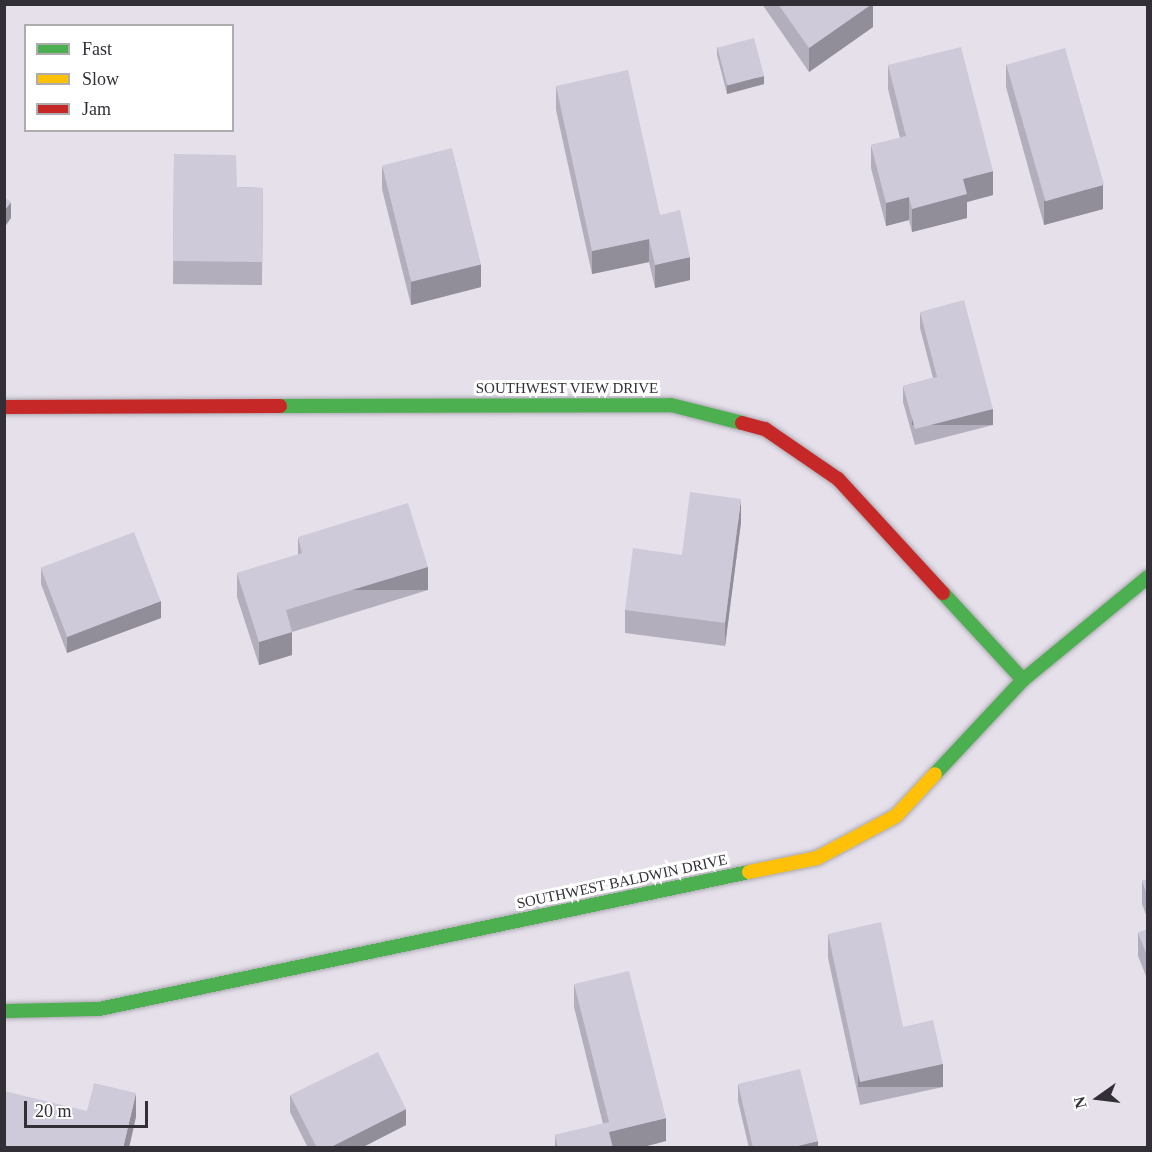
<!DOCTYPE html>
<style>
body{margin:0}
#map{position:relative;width:1152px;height:1152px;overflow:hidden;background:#e5e0ea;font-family:Georgia,serif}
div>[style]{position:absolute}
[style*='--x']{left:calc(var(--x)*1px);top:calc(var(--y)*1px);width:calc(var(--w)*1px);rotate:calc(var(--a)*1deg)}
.roads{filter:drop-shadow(0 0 2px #aba7af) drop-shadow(0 0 2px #aba7af)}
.fast>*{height:14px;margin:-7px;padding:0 7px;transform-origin:7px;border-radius:7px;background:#4caf50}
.slow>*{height:14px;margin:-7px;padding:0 7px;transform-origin:7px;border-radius:7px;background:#ffc107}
.jam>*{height:14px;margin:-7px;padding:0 7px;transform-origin:7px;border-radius:7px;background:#c62828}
.wall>*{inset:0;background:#b2aebb}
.shaded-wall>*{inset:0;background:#918d99;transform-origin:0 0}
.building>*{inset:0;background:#cfcada;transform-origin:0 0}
span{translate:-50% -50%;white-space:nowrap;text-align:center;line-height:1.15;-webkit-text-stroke:6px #fff;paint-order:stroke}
.street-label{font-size:15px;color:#332f36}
.frame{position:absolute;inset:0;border:6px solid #332f36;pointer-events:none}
.legend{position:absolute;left:24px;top:24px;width:210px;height:108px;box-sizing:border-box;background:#fff;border:2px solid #adacaf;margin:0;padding:8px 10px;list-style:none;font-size:18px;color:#332f36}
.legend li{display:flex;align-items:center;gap:12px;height:30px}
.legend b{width:30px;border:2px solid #adacaf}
.north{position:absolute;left:1068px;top:1068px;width:60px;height:60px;-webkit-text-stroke:4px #fff;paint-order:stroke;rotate:256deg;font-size:16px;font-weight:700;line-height:24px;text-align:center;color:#332f36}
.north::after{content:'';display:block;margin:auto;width:21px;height:27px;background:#332f36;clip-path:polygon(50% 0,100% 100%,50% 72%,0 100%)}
.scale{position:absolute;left:24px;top:1101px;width:124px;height:27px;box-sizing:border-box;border:3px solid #332f36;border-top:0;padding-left:8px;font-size:18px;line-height:21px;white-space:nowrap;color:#332f36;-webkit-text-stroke:4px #fff;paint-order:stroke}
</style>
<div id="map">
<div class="roads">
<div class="fast">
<div style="--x:280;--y:406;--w:391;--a:-0.1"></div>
<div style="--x:671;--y:405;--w:73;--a:14.2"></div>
<div style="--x:943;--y:593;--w:118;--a:47.4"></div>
<div style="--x:935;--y:774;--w:129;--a:-46.9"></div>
<div style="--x:1023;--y:680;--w:162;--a:-39.5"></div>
<div style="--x:4;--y:1011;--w:95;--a:-1.2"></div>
<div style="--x:99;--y:1009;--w:664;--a:-11.9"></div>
</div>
<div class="slow">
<div style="--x:749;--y:872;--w:69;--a:-11.6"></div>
<div style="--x:817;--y:858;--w:89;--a:-28"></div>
<div style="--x:896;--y:816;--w:57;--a:-47.1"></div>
</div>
<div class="jam">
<div style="--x:4;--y:407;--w:276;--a:-0.2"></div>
<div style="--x:742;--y:423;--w:24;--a:15"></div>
<div style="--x:765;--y:429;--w:88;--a:34.4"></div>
<div style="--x:838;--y:479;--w:155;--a:47.4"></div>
</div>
</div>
<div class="wall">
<div style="clip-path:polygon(762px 4px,873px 4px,873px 27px,809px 72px)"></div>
<div style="clip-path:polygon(717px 47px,764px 84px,727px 94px,717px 55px)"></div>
<div style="clip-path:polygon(1006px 64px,1103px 209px,1044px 225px,1006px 87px)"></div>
<div style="clip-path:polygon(888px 65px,993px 195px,967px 202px,967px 218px,912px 232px,909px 220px,886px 226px,871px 168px,871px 145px,900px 138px,888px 89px)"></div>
<div style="clip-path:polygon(556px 86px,660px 215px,690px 280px,655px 288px,649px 262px,592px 274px,556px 110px)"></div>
<div style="clip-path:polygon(174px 154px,237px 187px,263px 188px,262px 285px,173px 284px)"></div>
<div style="clip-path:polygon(382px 166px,481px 287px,411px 305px,382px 189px)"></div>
<div style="clip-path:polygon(920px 312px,993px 425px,915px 445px,903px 402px,903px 386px,933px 378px,920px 328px)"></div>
<div style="clip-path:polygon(741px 522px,725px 646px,625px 633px,625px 610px,682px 555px)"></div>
<div style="clip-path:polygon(298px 537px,428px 590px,292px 632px,292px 655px,259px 665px,237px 597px,237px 573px,298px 555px)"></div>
<div style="clip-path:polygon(41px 568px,161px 618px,67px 653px,41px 584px)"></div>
<div style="clip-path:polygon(1148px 879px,1148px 920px,1142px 904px,1142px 881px)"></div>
<div style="clip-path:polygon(1148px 929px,1148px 981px,1138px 956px,1138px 933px)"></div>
<div style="clip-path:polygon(828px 934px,903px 1027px,943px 1087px,860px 1105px,828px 958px)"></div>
<div style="clip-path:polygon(574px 984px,666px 1141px,639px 1148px,555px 1148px,555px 1135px,603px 1124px,574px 1007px)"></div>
<div style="clip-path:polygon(738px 1084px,818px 1148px,749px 1148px,738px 1101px)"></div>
<div style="clip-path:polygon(290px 1095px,406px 1125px,361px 1148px,308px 1148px,290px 1112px)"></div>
</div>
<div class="shaded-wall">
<div style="clip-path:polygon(872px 4px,873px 4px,873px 27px,809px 72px,809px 48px)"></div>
<div style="clip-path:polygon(764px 76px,764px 84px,727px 94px,727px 85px)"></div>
<div style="clip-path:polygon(993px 171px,993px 195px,967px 202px,967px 218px,912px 232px,912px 209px,963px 179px)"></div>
<div style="clip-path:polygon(1103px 185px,1103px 209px,1044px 225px,1044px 201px)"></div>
<div style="clip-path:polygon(909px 197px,909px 220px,886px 226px,886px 203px)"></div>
<div style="clip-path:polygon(11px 202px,11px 218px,4px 228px,4px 211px)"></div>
<div style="clip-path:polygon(649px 239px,649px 262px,592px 274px,592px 251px)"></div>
<div style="clip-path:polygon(690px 257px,690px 280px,655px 288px,655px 265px)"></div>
<div style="clip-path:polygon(481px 264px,481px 287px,411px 305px,411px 281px)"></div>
<div style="left:993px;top:409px;width:16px;height:81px;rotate:90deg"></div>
<div style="clip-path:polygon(741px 499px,741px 522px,725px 646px,725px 623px)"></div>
<div style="left:428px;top:567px;width:23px;height:148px;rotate:90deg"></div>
<div style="clip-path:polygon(161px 601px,161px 618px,67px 653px,67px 637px)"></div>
<div style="clip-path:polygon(292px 632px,292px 655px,259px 665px,259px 642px)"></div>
<div style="left:943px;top:1064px;width:23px;height:85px;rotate:90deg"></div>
<div style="clip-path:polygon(136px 1093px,136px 1117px,129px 1148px,123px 1148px)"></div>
<div style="clip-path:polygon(406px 1109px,406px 1125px,361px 1148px,329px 1148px)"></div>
<div style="clip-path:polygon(666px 1118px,666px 1141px,639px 1148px,609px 1148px,609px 1132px)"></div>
<div style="clip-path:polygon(818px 1141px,818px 1148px,790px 1148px)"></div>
</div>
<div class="building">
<div style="clip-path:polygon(778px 4px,872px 4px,809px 48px)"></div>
<div style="left:754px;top:38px;width:39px;height:38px;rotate:75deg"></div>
<div style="clip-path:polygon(961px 47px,993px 171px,963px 179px,967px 194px,912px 209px,909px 197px,886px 203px,871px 145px,906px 136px,888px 65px)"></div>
<div style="left:1065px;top:48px;width:142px;height:61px;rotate:74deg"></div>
<div style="clip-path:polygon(628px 70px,660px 215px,680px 210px,690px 257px,655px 265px,649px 239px,592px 251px,556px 86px)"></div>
<div style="left:452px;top:148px;width:120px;height:72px;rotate:76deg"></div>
<div style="clip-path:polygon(174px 154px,236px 155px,237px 187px,263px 188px,262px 262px,173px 261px)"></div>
<div style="clip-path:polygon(4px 197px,11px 202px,4px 211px)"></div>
<div style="clip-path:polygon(964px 300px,993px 409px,915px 429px,903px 386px,937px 377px,920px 312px)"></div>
<div style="clip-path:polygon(690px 492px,741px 499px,725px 623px,625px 610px,633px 548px,682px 555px)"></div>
<div style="clip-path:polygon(408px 503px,428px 567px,286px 610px,292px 632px,259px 642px,237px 573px,302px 553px,298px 537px)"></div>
<div style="left:134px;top:532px;width:74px;height:100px;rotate:69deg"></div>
<div style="clip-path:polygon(1148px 879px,1148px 897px,1142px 881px)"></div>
<div style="clip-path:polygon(881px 922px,903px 1027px,933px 1020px,943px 1064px,860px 1082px,828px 934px)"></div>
<div style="clip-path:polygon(1148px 929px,1148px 958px,1138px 933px)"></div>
<div style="clip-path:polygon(629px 971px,666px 1118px,609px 1132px,613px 1148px,558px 1148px,555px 1135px,609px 1122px,574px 984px)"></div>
<div style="clip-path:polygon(378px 1052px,406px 1109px,329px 1148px,317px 1148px,290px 1095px)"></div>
<div style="clip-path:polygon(800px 1069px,818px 1141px,790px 1148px,753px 1148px,738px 1084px)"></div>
<div style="clip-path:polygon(94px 1083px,136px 1093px,123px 1148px,4px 1148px,4px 1091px,87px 1111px)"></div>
</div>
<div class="street-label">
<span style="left:567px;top:389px">SOUTHWEST VIEW DRIVE</span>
<span style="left:622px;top:882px;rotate:-12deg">SOUTHWEST BALDWIN DRIVE</span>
</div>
<div class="frame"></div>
<ul class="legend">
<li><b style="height:8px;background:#4caf50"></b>Fast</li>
<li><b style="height:8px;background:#ffc107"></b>Slow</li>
<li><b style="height:8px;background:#c62828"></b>Jam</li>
</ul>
<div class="north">N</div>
<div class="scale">20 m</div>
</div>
